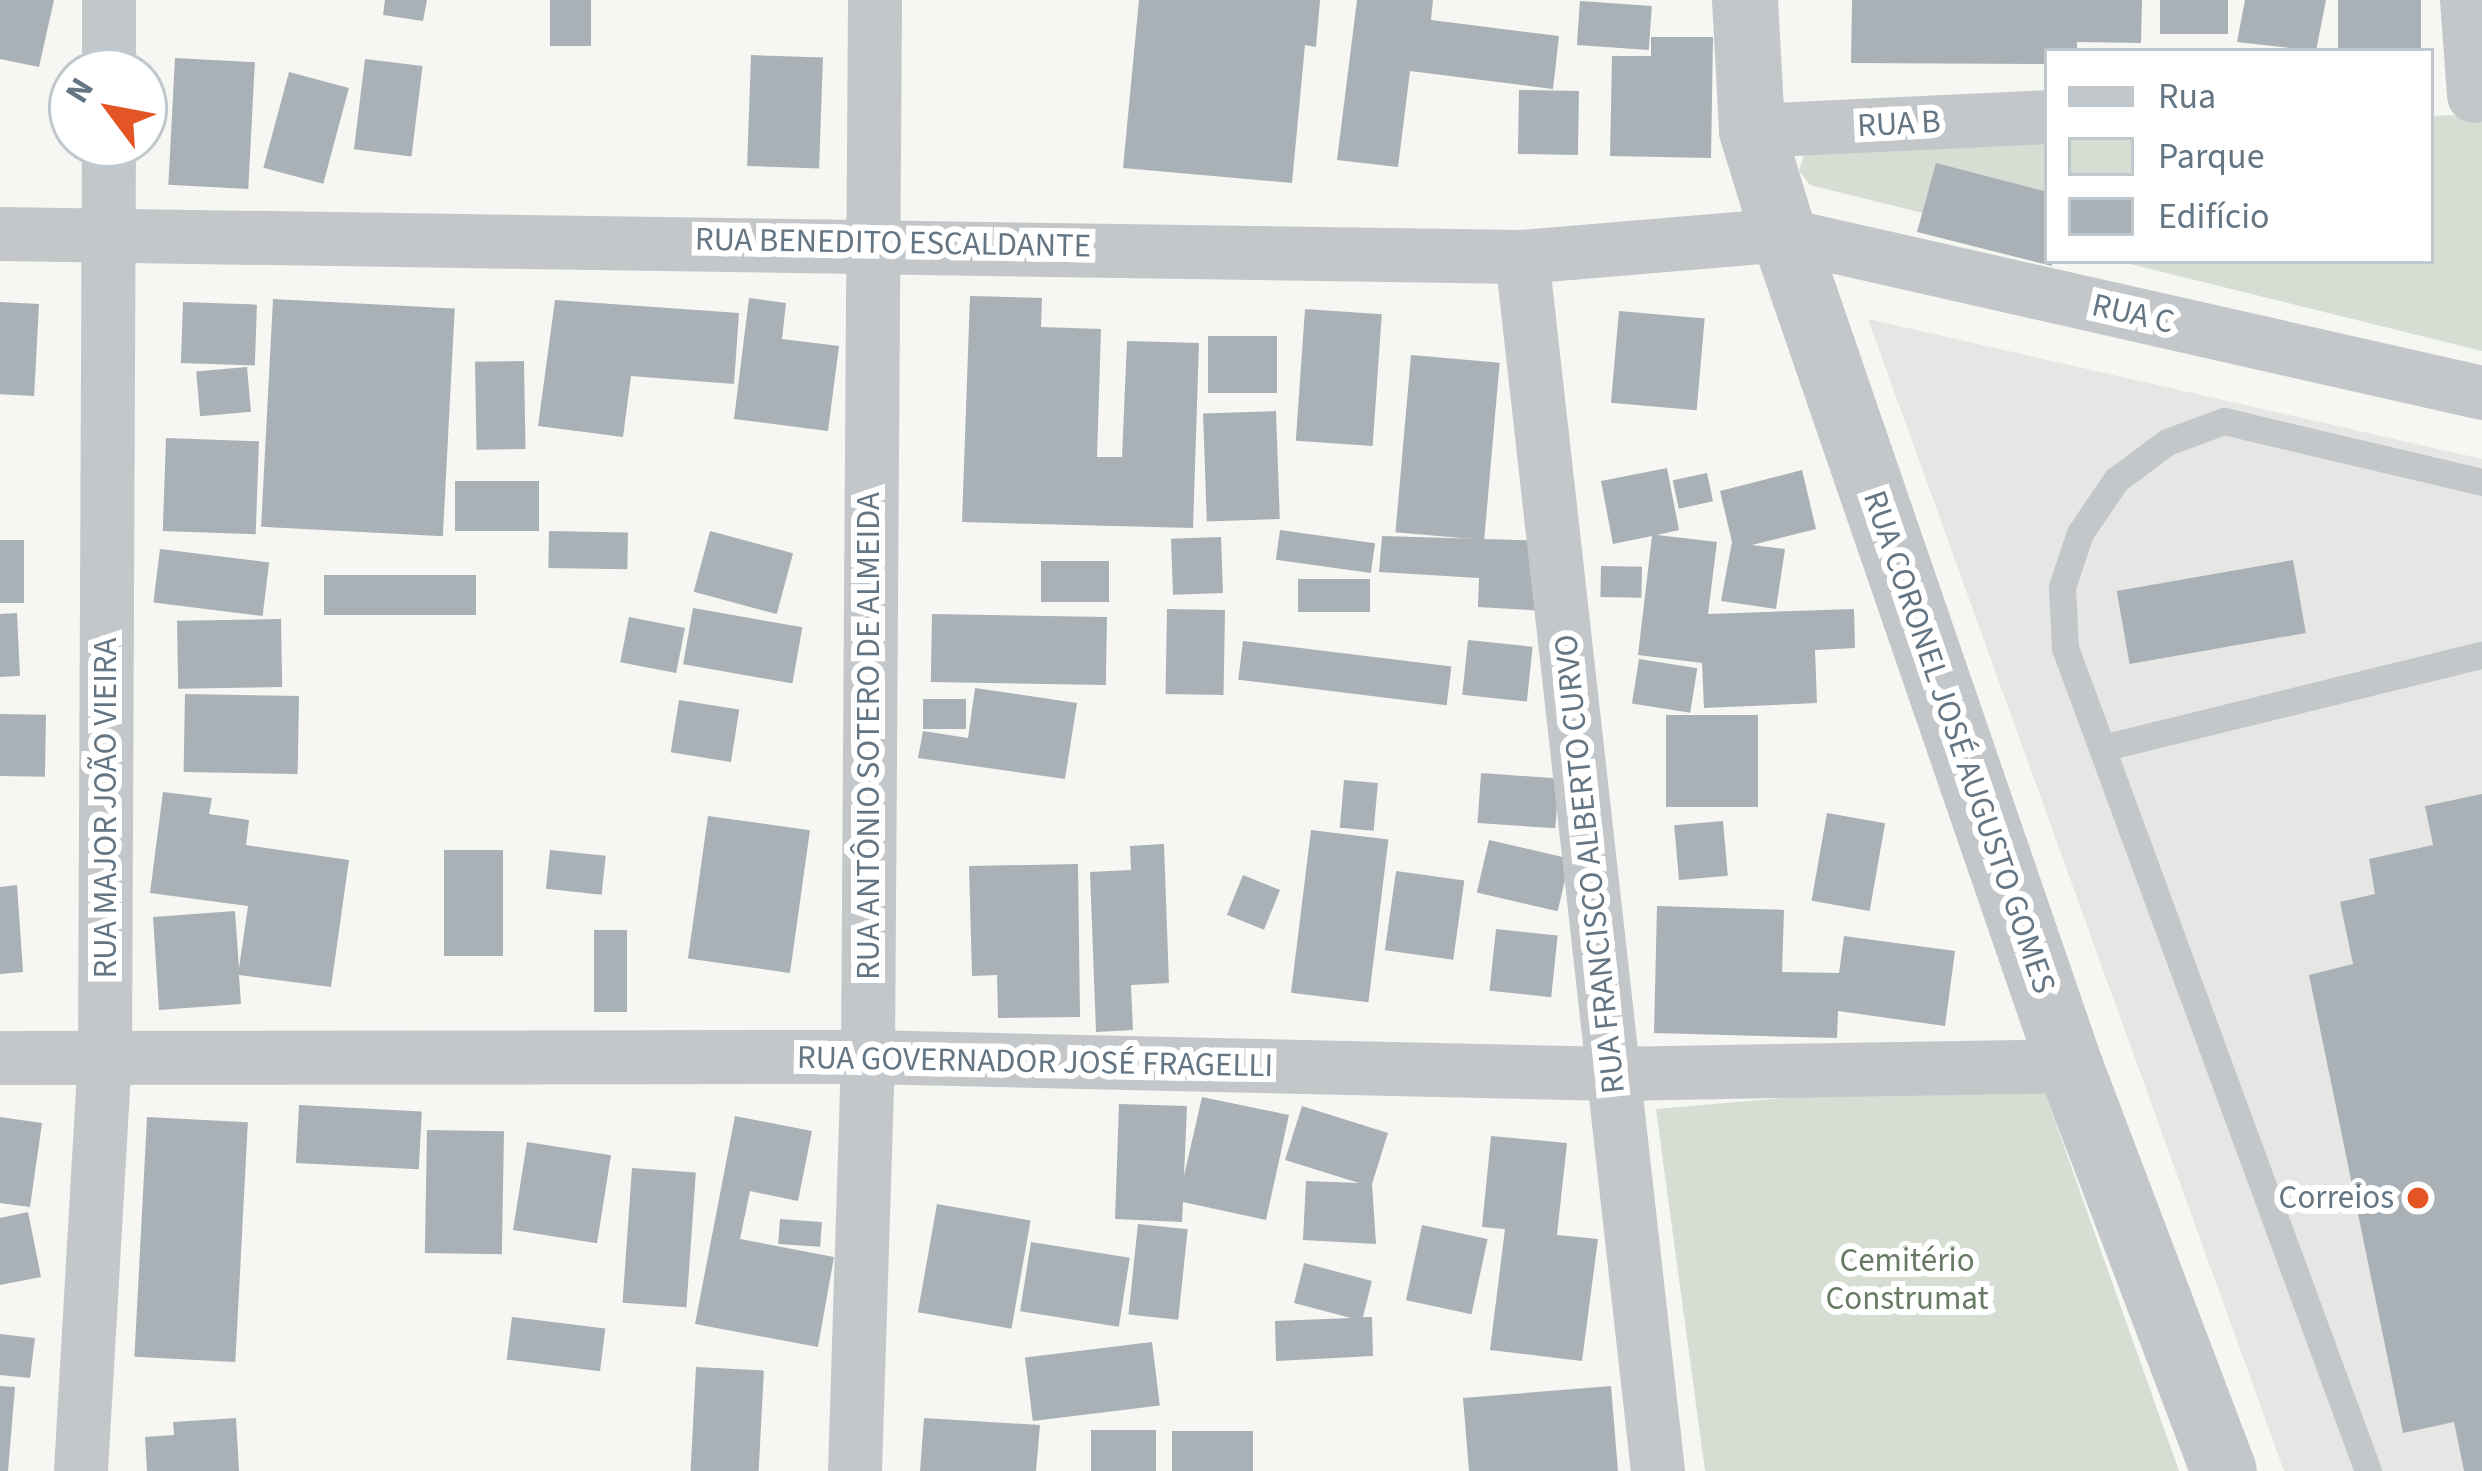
<!DOCTYPE html>
<meta charset="utf-8">
<style>
body{margin:0}
#map{position:relative;width:2482px;height:1471px;overflow:hidden;background:#f6f6f2;font-family:"Source Sans 3",sans-serif}
div>[style]{position:absolute}
[style*='--x']{left:calc(var(--x)*1px);top:calc(var(--y)*1px);width:calc(var(--w)*1px);rotate:calc(var(--a)*1deg)}
.built>*{inset:0;background:#e6e7e5}
.green>*{inset:0;background:#d6ddd3}
.building>*{inset:0;background:#a9b1b7;transform-origin:0 0}
.service>*{height:27px;margin:-13.5px;padding:0 13.5px;transform-origin:13.5px;border-radius:13.5px;background:#c3c7ca}
.minor>*{height:54px;margin:-27px;padding:0 27px;transform-origin:27px;border-radius:27px;background:#c3c7ca}
.tertiary>*{height:66px;margin:-33px;padding:0 33px;transform-origin:33px;border-radius:33px;background:#c3c7ca}
.dots>*{width:33px;height:33px;translate:-50% -50%;box-sizing:border-box;border:6px solid #fff;border-radius:50%}
span{translate:-50% -50%;white-space:nowrap;text-align:center;line-height:1.15;-webkit-text-stroke:12px #fff;paint-order:stroke}
.street-label{font-size:33px;color:#647583}
.poi-label{font-size:33px;color:#647583}
.right{translate:-100% -50%;text-align:right}
.park-label{font-size:33px;color:#677a63}
.legend{position:absolute;left:2044px;top:48px;width:390px;height:216px;box-sizing:border-box;background:#fff;border:3px solid #c1c8cd;margin:0;padding:15px 21px;list-style:none;font-size:36px;color:#647583}
.legend li{display:flex;align-items:center;gap:24px;height:60px}
.legend b{width:60px;border:3px solid #c1c8cd}
.north{position:absolute;left:48px;top:48px;width:120px;height:120px;box-sizing:border-box;background:#fff;border:3px solid #c1c8cd;border-radius:50%;rotate:302deg;font-size:33px;font-weight:700;line-height:48px;text-align:center;color:#647583}
.north::after{content:'';display:block;margin:auto;width:42px;height:54px;background:#e35524;clip-path:polygon(50% 0,100% 100%,50% 72%,0 100%)}
</style>
<div id="map">
<div class="built">
<div style="clip-path:polygon(1868px 319px,2482px 459px,2482px 1471px,2284px 1471px)"></div>
</div>
<div class="green">
<div style="clip-path:polygon(2482px 114px,2482px 351px,2118px 261px,2431px 261px,2431px 116px)"></div>
<div style="clip-path:polygon(2047px 136px,2047px 244px,1810px 185px,1799px 171px,1804px 154px)"></div>
<div style="clip-path:polygon(2039px 1076px,2179px 1471px,1705px 1471px,1656px 1109px)"></div>
</div>
<div class="building">
<div style="clip-path:polygon(0 0,54px 0,39px 67px,0 59px)"></div>
<div style="clip-path:polygon(385px 0,427px 0,423px 21px,383px 15px)"></div>
<div style="left:550px;top:0;width:41px;height:46px"></div>
<div style="clip-path:polygon(1139px 0,1320px 0,1316px 47px,1305px 45px,1292px 183px,1123px 168px)"></div>
<div style="clip-path:polygon(1357px 0,1433px 0,1431px 20px,1559px 36px,1553px 89px,1410px 71px,1398px 167px,1337px 160px)"></div>
<div style="clip-path:polygon(1852px 0,2142px 0,2141px 43px,2077px 42px,2077px 51px,2047px 51px,2047px 64px,1851px 63px)"></div>
<div style="left:2160px;top:0;width:68px;height:34px"></div>
<div style="clip-path:polygon(2245px 0,2326px 0,2316px 51px,2237px 42px)"></div>
<div style="left:2338px;top:0;width:83px;height:51px"></div>
<div style="left:1580px;top:1px;width:72px;height:44px;rotate:4deg"></div>
<div style="clip-path:polygon(1651px 37px,1713px 37px,1711px 158px,1610px 156px,1612px 56px,1651px 56px)"></div>
<div style="left:751px;top:55px;width:72px;height:111px;rotate:2deg"></div>
<div style="left:175px;top:58px;width:80px;height:127px;rotate:3deg"></div>
<div style="left:365px;top:59px;width:58px;height:91px;rotate:7deg"></div>
<div style="left:289px;top:72px;width:62px;height:99px;rotate:15deg"></div>
<div style="left:1519px;top:90px;width:60px;height:64px;rotate:1deg"></div>
<div style="clip-path:polygon(1936px 163px,2047px 192px,2052px 266px,1917px 232px)"></div>
<div style="clip-path:polygon(970px 296px,1042px 298px,1041px 327px,1101px 329px,1097px 457px,1122px 457px,1127px 341px,1199px 343px,1193px 528px,962px 522px)"></div>
<div style="clip-path:polygon(749px 298px,786px 303px,782px 339px,839px 346px,828px 431px,734px 419px)"></div>
<div style="left:273px;top:299px;width:182px;height:228px;rotate:3deg"></div>
<div style="clip-path:polygon(555px 300px,739px 313px,734px 384px,631px 376px,623px 437px,538px 426px)"></div>
<div style="left:0;top:302px;width:39px;height:92px;rotate:3deg"></div>
<div style="left:183px;top:302px;width:74px;height:61px;rotate:2deg"></div>
<div style="left:1305px;top:309px;width:77px;height:132px;rotate:4deg"></div>
<div style="left:1619px;top:311px;width:86px;height:92px;rotate:5deg"></div>
<div style="left:1208px;top:336px;width:69px;height:57px"></div>
<div style="left:1411px;top:355px;width:89px;height:178px;rotate:5deg"></div>
<div style="left:524px;top:361px;width:88px;height:49px;rotate:89deg"></div>
<div style="left:247px;top:367px;width:45px;height:51px;rotate:85deg"></div>
<div style="left:1276px;top:411px;width:108px;height:73px;rotate:88deg"></div>
<div style="left:166px;top:438px;width:93px;height:93px;rotate:2deg"></div>
<div style="clip-path:polygon(1667px 468px,1679px 530px,1657px 535px,1717px 542px,1708px 614px,1854px 609px,1855px 648px,1815px 650px,1817px 703px,1704px 708px,1702px 663px,1638px 655px,1652px 536px,1613px 544px,1601px 481px)"></div>
<div style="clip-path:polygon(1802px 470px,1816px 529px,1752px 545px,1785px 549px,1776px 609px,1721px 601px,1732px 542px,1720px 491px)"></div>
<div style="left:1707px;top:473px;width:29px;height:35px;rotate:78deg"></div>
<div style="left:455px;top:481px;width:84px;height:50px"></div>
<div style="left:1280px;top:530px;width:96px;height:30px;rotate:8deg"></div>
<div style="left:549px;top:531px;width:79px;height:37px;rotate:1deg"></div>
<div style="left:710px;top:531px;width:86px;height:63px;rotate:15deg"></div>
<div style="clip-path:polygon(1382px 536px,1550px 541px,1545px 611px,1478px 607px,1479px 578px,1379px 572px)"></div>
<div style="left:1221px;top:537px;width:56px;height:50px;rotate:88deg"></div>
<div style="left:0;top:540px;width:24px;height:63px"></div>
<div style="left:160px;top:549px;width:110px;height:54px;rotate:7deg"></div>
<div style="left:2293px;top:560px;width:74px;height:179px;rotate:80deg"></div>
<div style="left:1041px;top:561px;width:68px;height:41px"></div>
<div style="left:1601px;top:566px;width:41px;height:31px;rotate:1deg"></div>
<div style="left:476px;top:575px;width:40px;height:152px;rotate:90deg"></div>
<div style="left:1370px;top:579px;width:33px;height:72px;rotate:90deg"></div>
<div style="left:693px;top:608px;width:111px;height:57px;rotate:10deg"></div>
<div style="left:1167px;top:609px;width:58px;height:85px;rotate:1deg"></div>
<div style="clip-path:polygon(17px 613px,20px 676px,0 677px,0 614px)"></div>
<div style="left:932px;top:614px;width:175px;height:68px;rotate:1deg"></div>
<div style="left:629px;top:617px;width:57px;height:46px;rotate:11deg"></div>
<div style="left:281px;top:619px;width:68px;height:104px;rotate:89deg"></div>
<div style="left:1468px;top:640px;width:65px;height:55px;rotate:6deg"></div>
<div style="left:1243px;top:641px;width:210px;height:39px;rotate:7deg"></div>
<div style="left:1639px;top:659px;width:59px;height:45px;rotate:9deg"></div>
<div style="clip-path:polygon(975px 688px,1077px 703px,1065px 779px,918px 758px,923px 731px,968px 738px)"></div>
<div style="left:185px;top:694px;width:114px;height:78px;rotate:1deg"></div>
<div style="left:923px;top:699px;width:43px;height:30px"></div>
<div style="left:679px;top:700px;width:61px;height:53px;rotate:9deg"></div>
<div style="left:0;top:714px;width:46px;height:62px;rotate:1deg"></div>
<div style="left:1758px;top:715px;width:92px;height:92px;rotate:90deg"></div>
<div style="left:1481px;top:773px;width:78px;height:50px;rotate:4deg"></div>
<div style="left:1344px;top:780px;width:34px;height:48px;rotate:5deg"></div>
<div style="clip-path:polygon(163px 792px,212px 798px,209px 814px,249px 820px,246px 845px,349px 860px,331px 987px,239px 975px,241px 1004px,159px 1010px,153px 917px,235px 911px,239px 968px,248px 906px,150px 893px)"></div>
<div style="clip-path:polygon(2482px 794px,2482px 1471px,2464px 1471px,2454px 1422px,2403px 1433px,2309px 975px,2353px 964px,2340px 902px,2375px 894px,2369px 859px,2433px 845px,2425px 806px)"></div>
<div style="left:1827px;top:813px;width:59px;height:89px;rotate:10deg"></div>
<div style="left:708px;top:816px;width:103px;height:144px;rotate:8deg"></div>
<div style="left:1723px;top:821px;width:55px;height:49px;rotate:85deg"></div>
<div style="left:1311px;top:830px;width:78px;height:164px;rotate:7deg"></div>
<div style="left:1489px;top:840px;width:83px;height:54px;rotate:13deg"></div>
<div style="clip-path:polygon(1164px 844px,1169px 983px,1131px 985px,1133px 1030px,1096px 1032px,1090px 872px,1131px 870px,1130px 846px)"></div>
<div style="left:444px;top:850px;width:59px;height:106px"></div>
<div style="left:550px;top:850px;width:56px;height:39px;rotate:6deg"></div>
<div style="clip-path:polygon(1078px 864px,1080px 1017px,998px 1018px,997px 975px,972px 976px,969px 866px)"></div>
<div style="left:1396px;top:871px;width:69px;height:80px;rotate:8deg"></div>
<div style="left:1243px;top:875px;width:40px;height:43px;rotate:22deg"></div>
<div style="clip-path:polygon(17px 885px,23px 972px,0 974px,0 887px)"></div>
<div style="clip-path:polygon(1657px 906px,1784px 910px,1782px 972px,1839px 973px,1844px 936px,1955px 951px,1945px 1026px,1838px 1011px,1837px 1038px,1654px 1033px)"></div>
<div style="left:1496px;top:929px;width:62px;height:62px;rotate:6deg"></div>
<div style="left:594px;top:930px;width:33px;height:82px"></div>
<div style="clip-path:polygon(1202px 1097px,1289px 1115px,1266px 1220px,1183px 1202px,1182px 1222px,1115px 1219px,1119px 1104px,1187px 1106px,1184px 1176px)"></div>
<div style="left:299px;top:1105px;width:123px;height:58px;rotate:3deg"></div>
<div style="clip-path:polygon(1302px 1106px,1388px 1133px,1372px 1184px,1376px 1244px,1303px 1240px,1306px 1181px,1359px 1183px,1285px 1160px)"></div>
<div style="clip-path:polygon(735px 1116px,812px 1131px,798px 1201px,750px 1191px,740px 1239px,834px 1257px,818px 1347px,695px 1324px)"></div>
<div style="clip-path:polygon(0 1117px,42px 1123px,30px 1207px,0 1203px)"></div>
<div style="left:147px;top:1117px;width:101px;height:240px;rotate:3deg"></div>
<div style="left:427px;top:1130px;width:77px;height:123px;rotate:1deg"></div>
<div style="clip-path:polygon(1491px 1136px,1567px 1143px,1557px 1235px,1598px 1239px,1582px 1361px,1490px 1350px,1505px 1229px,1482px 1227px)"></div>
<div style="left:527px;top:1142px;width:85px;height:89px;rotate:9deg"></div>
<div style="left:632px;top:1168px;width:64px;height:135px;rotate:4deg"></div>
<div style="left:937px;top:1204px;width:95px;height:110px;rotate:10deg"></div>
<div style="clip-path:polygon(28px 1212px,41px 1277px,0 1285px,0 1218px)"></div>
<div style="left:780px;top:1219px;width:42px;height:25px;rotate:4deg"></div>
<div style="left:1138px;top:1224px;width:50px;height:91px;rotate:6deg"></div>
<div style="left:1422px;top:1225px;width:67px;height:77px;rotate:12deg"></div>
<div style="left:1031px;top:1242px;width:100px;height:70px;rotate:9deg"></div>
<div style="clip-path:polygon(1304px 1263px,1372px 1281px,1363px 1317px,1372px 1317px,1373px 1356px,1276px 1361px,1275px 1321px,1351px 1318px,1294px 1303px)"></div>
<div style="left:512px;top:1317px;width:94px;height:43px;rotate:7deg"></div>
<div style="clip-path:polygon(0 1334px,35px 1338px,30px 1378px,0 1375px)"></div>
<div style="left:1152px;top:1342px;width:64px;height:128px;rotate:83deg"></div>
<div style="left:696px;top:1367px;width:68px;height:104px;rotate:3deg"></div>
<div style="clip-path:polygon(0 1386px,15px 1387px,8px 1471px,0 1471px)"></div>
<div style="clip-path:polygon(1611px 1386px,1618px 1471px,1469px 1471px,1463px 1398px)"></div>
<div style="clip-path:polygon(236px 1418px,239px 1471px,147px 1471px,145px 1437px,174px 1435px,173px 1422px)"></div>
<div style="clip-path:polygon(924px 1418px,1040px 1425px,1036px 1471px,920px 1471px)"></div>
<div style="left:1156px;top:1430px;width:41px;height:65px;rotate:90deg"></div>
<div style="left:1253px;top:1431px;width:40px;height:81px;rotate:90deg"></div>
</div>
<div class="service">
<div style="--x:2102;--y:748;--w:391;--a:-13.8"></div>
<div style="--x:2368;--y:1471;--w:877;--a:-110.21"></div>
<div style="--x:2065;--y:648;--w:61;--a:-92.8"></div>
<div style="--x:2062;--y:587;--w:57;--a:-71.6"></div>
<div style="--x:2080;--y:533;--w:64;--a:-55.8"></div>
<div style="--x:2116;--y:480;--w:64;--a:-36.7"></div>
<div style="--x:2167;--y:442;--w:61;--a:-20.2"></div>
<div style="--x:2224;--y:421;--w:265;--a:13.3"></div>
</div>
<div class="minor">
<div style="--x:109;--y:0;--w:72;--a:90"></div>
<div style="--x:2467;--y:0;--w:96;--a:85.8"></div>
<div style="--x:1752;--y:131;--w:295;--a:-2.7"></div>
<div style="--x:0;--y:234;--w:1522;--a:0.87"></div>
<div style="--x:1522;--y:257;--w:263;--a:-4.8"></div>
<div style="--x:1784;--y:235;--w:716;--a:12.75"></div>
<div style="--x:1522;--y:257;--w:1222;--a:83.61"></div>
<div style="--x:0;--y:1058;--w:868;--a:-0.07"></div>
<div style="--x:868;--y:1057;--w:745;--a:1.31"></div>
<div style="--x:1613;--y:1074;--w:457;--a:-1"></div>
<div style="--x:81;--y:1471;--w:416;--a:-86.7"></div>
<div style="--x:105;--y:1056;--w:912;--a:-89.75"></div>
<div style="--x:855;--y:1471;--w:414;--a:-88.2"></div>
<div style="--x:868;--y:1057;--w:1057;--a:-89.62"></div>
</div>
<div class="tertiary">
<div style="--x:1745;--y:0;--w:131;--a:86.9"></div>
<div style="--x:1752;--y:131;--w:109;--a:72.9"></div>
<div style="--x:1784;--y:235;--w:879;--a:71.01"></div>
<div style="--x:2070;--y:1066;--w:433;--a:69.2"></div>
</div>
<div class="dots">
<div style="left:2418px;top:1198px;background:#e35524"></div>
</div>
<div class="street-label">
<span style="left:1899px;top:124px;rotate:-3deg">RUA B</span>
<span style="left:893px;top:243px;rotate:1deg">RUA BENEDITO ESCALDANTE</span>
<span style="left:2133px;top:314px;rotate:13deg">RUA C</span>
<span style="left:869px;top:736px;rotate:-90deg">RUA ANTÔNIO SOTERO DE ALMEIDA</span>
<span style="left:1959px;top:742px;rotate:71deg">RUA CORONEL JOSÉ AUGUSTO GOMES</span>
<span style="left:106px;top:808px;rotate:-90deg">RUA MAJOR JOÃO VIEIRA</span>
<span style="left:1590px;top:864px;rotate:-96deg">RUA FRANCISCO ALBERTO CURVO</span>
<span style="left:1035px;top:1062px;rotate:1deg">RUA GOVERNADOR JOSÉ FRAGELLI</span>
</div>
<div class="poi-label">
<span class="right" style="left:2394px;top:1198px">Correios</span>
</div>
<div class="park-label">
<span style="left:1907px;top:1280px">Cemitério<br>Construmat</span>
</div>
<ul class="legend">
<li><b style="height:15px;background:#c3c7ca"></b>Rua</li>
<li><b style="height:33px;background:#d6ddd3"></b>Parque</li>
<li><b style="height:33px;background:#a9b1b7"></b>Edifício</li>
</ul>
<div class="north">N</div>
</div>
